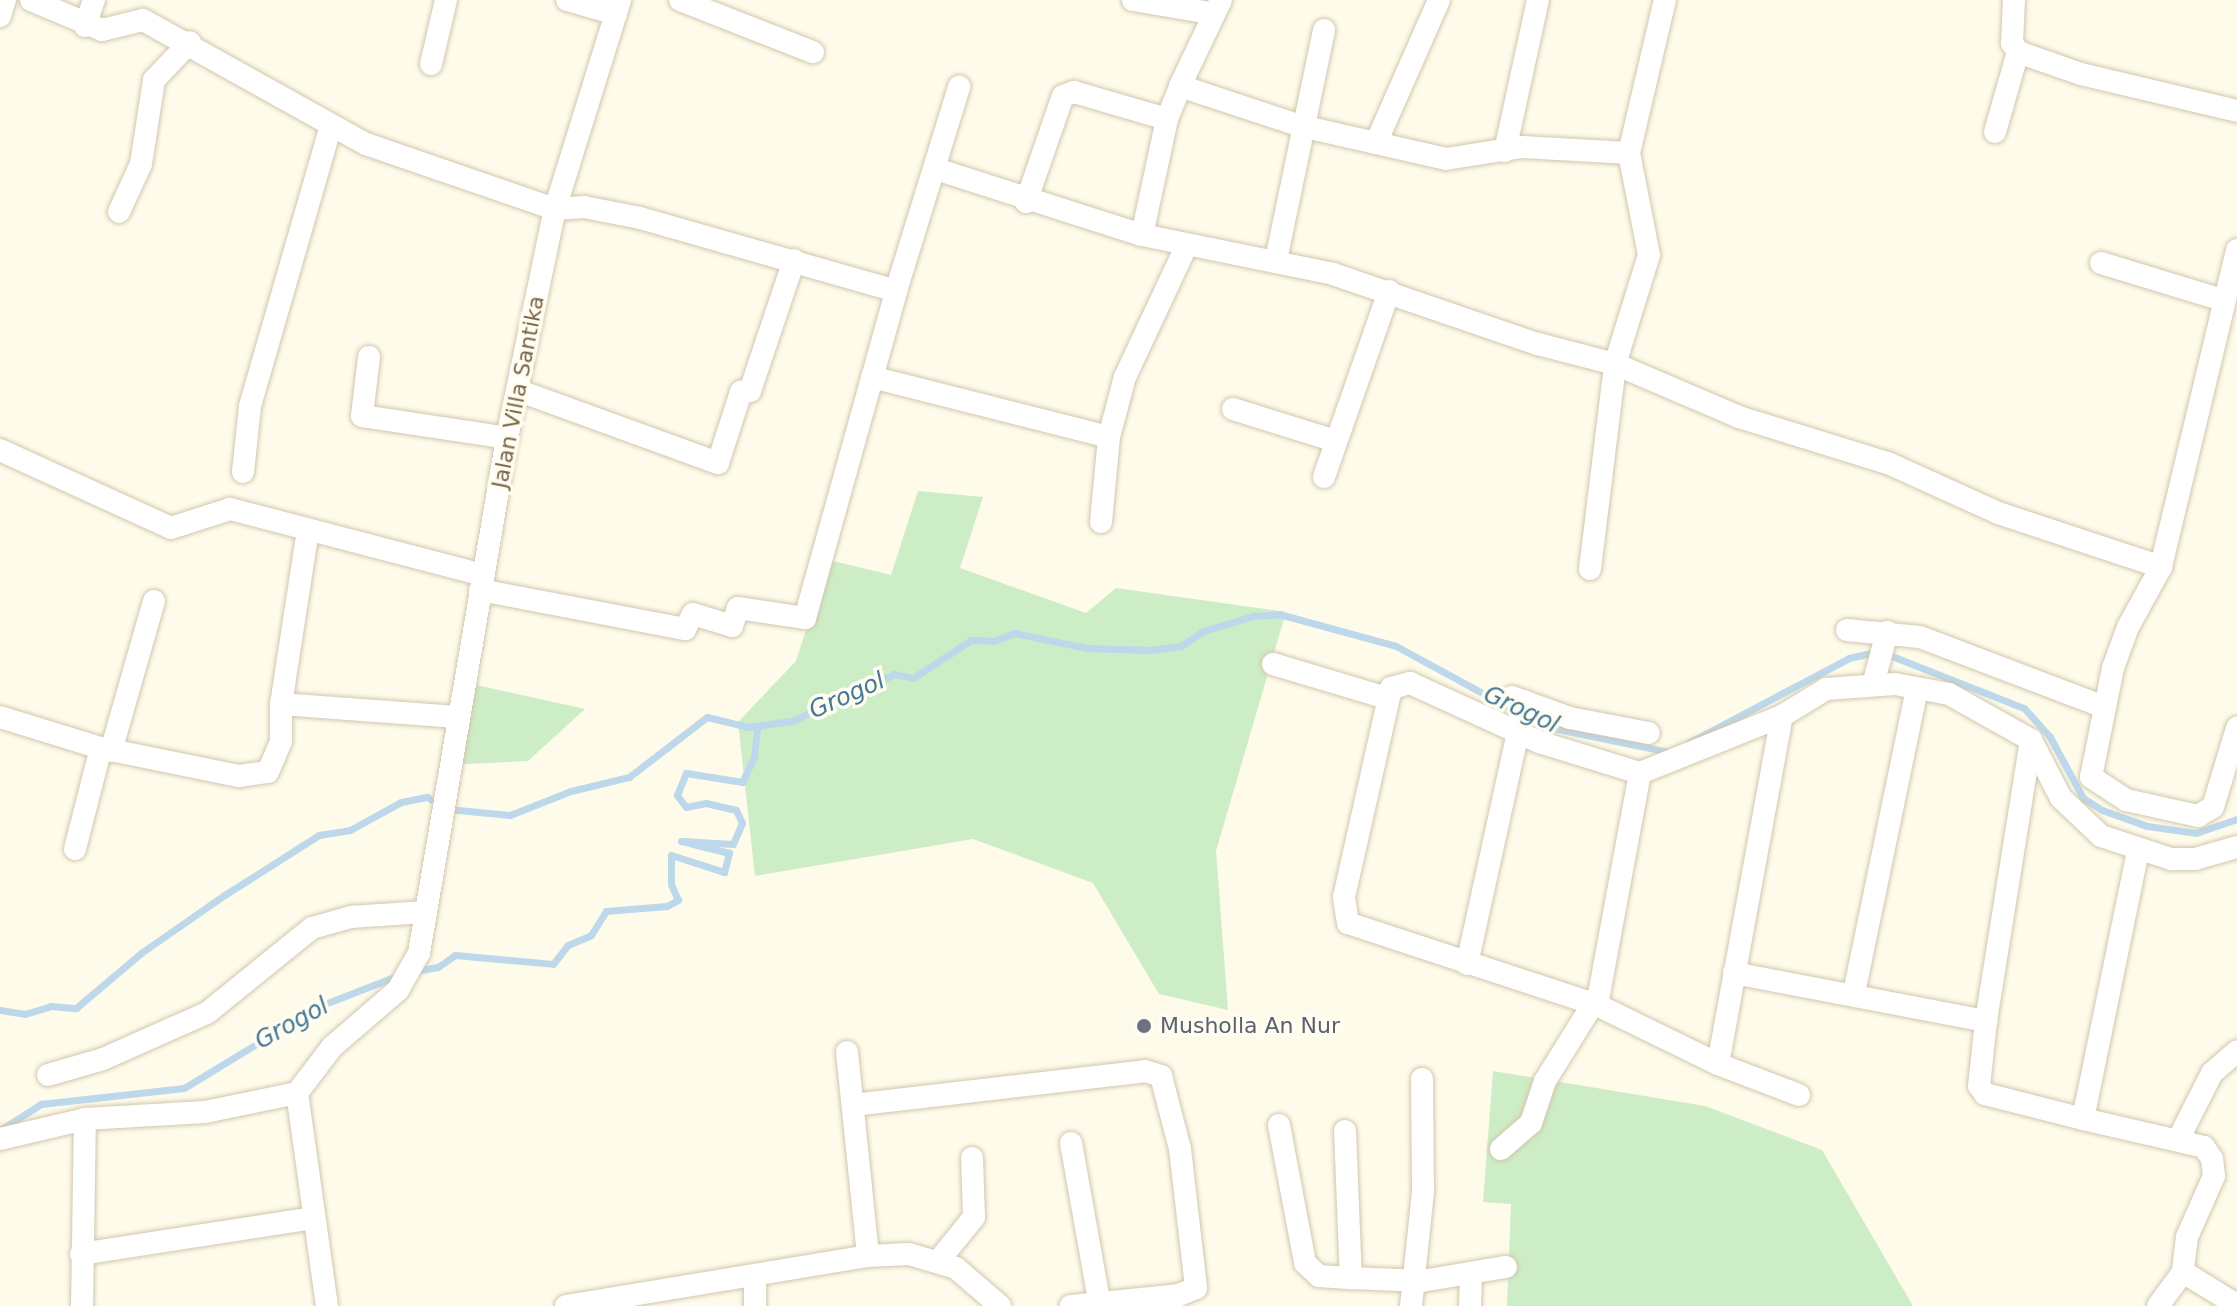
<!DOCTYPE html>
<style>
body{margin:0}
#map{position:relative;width:2237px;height:1306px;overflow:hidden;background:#fefbea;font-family:"DejaVu Sans",sans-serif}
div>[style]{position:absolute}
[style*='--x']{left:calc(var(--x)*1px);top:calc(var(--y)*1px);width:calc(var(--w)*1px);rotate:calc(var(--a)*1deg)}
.green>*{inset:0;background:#cdedc6}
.stream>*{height:7px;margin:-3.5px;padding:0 3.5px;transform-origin:3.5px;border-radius:3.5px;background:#bcd8ea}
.roads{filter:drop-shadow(0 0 2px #d2c6ae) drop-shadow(0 0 2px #d2c6ae)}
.street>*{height:22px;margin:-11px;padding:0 11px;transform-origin:11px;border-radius:11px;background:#fff}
.dots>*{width:22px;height:22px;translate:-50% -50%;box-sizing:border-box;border:4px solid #fffdf1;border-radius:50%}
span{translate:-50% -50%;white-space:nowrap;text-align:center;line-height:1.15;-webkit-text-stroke:7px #fffdf1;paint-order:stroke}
.street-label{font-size:22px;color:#7b674a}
.worship-label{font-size:22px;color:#5b616d}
.left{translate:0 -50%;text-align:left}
.water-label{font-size:24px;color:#457797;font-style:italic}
</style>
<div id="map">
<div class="green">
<div style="clip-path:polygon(918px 491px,983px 497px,960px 568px,1086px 613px,1116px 588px,1286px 612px,1216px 851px,1228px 1010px,1159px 994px,1093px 883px,973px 839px,755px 876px,738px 722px,796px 661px,829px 560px,891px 575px)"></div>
<div style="clip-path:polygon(467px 683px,585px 709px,528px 761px,448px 765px)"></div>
<div style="clip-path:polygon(1493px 1071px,1705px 1106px,1822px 1150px,1913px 1306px,1507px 1306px,1511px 1204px,1483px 1202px)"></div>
</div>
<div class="stream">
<div style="--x:1688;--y:743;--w:182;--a:-27.8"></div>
<div style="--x:1849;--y:658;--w:31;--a:-13"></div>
<div style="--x:1879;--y:651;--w:156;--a:21.5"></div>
<div style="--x:2024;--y:708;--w:39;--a:48"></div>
<div style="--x:2050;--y:737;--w:69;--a:61.6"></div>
<div style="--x:2083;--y:798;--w:22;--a:32"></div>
<div style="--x:2102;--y:810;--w:48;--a:19.6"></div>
<div style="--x:2147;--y:826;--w:49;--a:8.1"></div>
<div style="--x:2196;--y:833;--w:43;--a:-18.9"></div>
<div style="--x:415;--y:971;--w:23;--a:-10"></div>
<div style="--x:438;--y:967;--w:21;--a:-35"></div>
<div style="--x:455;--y:955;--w:98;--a:5.2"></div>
<div style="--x:553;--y:964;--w:24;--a:-52"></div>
<div style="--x:568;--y:945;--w:25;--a:-23"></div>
<div style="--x:591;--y:935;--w:28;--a:-58"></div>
<div style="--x:606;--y:911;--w:61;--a:-4.7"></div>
<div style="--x:667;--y:906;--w:13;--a:-29"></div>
<div style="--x:678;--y:900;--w:17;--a:-114"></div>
<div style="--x:671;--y:884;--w:29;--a:-90"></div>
<div style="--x:671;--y:855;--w:56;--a:17.8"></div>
<div style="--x:724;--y:872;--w:20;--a:-75"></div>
<div style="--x:729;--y:853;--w:49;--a:-166"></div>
<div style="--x:681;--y:841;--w:52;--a:3.3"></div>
<div style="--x:733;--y:844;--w:23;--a:-67"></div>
<div style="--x:742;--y:823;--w:14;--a:-115"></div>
<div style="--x:736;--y:810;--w:31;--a:-167"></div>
<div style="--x:706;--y:803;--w:20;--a:169"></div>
<div style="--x:686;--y:807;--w:15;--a:-127"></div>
<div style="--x:677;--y:795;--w:24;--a:-68"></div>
<div style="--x:686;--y:773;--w:57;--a:9.1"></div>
<div style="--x:742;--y:782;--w:28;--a:-64"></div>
<div style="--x:754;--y:757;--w:31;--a:-84"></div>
<div style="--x:0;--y:1010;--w:25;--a:9"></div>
<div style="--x:25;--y:1014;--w:27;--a:-17"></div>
<div style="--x:51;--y:1006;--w:25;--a:5"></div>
<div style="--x:76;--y:1008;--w:85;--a:-40.2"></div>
<div style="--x:141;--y:953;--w:103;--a:-34.8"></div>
<div style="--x:226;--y:894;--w:110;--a:-32.4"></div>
<div style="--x:319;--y:835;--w:31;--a:-9"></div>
<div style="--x:350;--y:830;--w:58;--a:-28.8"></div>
<div style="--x:401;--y:802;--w:26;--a:-11"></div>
<div style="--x:427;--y:797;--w:24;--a:30"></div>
<div style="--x:448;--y:809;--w:62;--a:5.5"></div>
<div style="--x:510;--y:815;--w:66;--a:-21.5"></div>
<div style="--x:571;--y:791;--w:60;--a:-13.6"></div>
<div style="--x:629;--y:777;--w:98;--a:-37.6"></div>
<div style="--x:707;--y:717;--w:42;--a:13.7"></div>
<div style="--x:748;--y:727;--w:44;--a:-7.8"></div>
<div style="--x:792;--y:721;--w:112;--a:-24.7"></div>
<div style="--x:894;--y:674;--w:19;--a:12"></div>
<div style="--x:913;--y:678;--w:69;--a:-33.2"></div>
<div style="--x:971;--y:640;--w:23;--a:2"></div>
<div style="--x:994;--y:641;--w:22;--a:-22"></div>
<div style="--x:1014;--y:633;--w:75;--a:11.6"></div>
<div style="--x:1087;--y:648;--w:63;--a:1.8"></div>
<div style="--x:1150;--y:650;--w:31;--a:-7"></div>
<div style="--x:1181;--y:646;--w:27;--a:-34"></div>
<div style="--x:1203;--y:631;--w:52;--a:-16.7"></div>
<div style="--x:1253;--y:616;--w:26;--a:-4"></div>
<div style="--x:1279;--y:614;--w:121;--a:15.3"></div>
<div style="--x:1396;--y:646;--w:167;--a:28.6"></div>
<div style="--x:1543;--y:726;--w:129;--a:11.7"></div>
<div style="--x:0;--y:1130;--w:49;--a:-32.4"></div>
<div style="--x:41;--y:1104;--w:144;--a:-6.4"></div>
<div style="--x:184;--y:1088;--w:156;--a:-31.3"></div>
<div style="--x:317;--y:1007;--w:91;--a:-21.2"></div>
</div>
<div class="roads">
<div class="street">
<div style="--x:31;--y:0;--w:77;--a:22.9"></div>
<div style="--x:102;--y:30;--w:42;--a:-13.7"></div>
<div style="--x:143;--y:20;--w:255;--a:29.1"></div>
<div style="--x:366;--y:144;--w:200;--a:19"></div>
<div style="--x:555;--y:209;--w:29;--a:-4"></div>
<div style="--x:584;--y:207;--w:57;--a:11.1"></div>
<div style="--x:640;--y:218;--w:266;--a:15.9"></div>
<div style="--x:567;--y:0;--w:51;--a:15.9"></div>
<div style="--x:680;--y:0;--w:143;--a:21.4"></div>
<div style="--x:1133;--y:0;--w:79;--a:9.5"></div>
<div style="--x:2014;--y:0;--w:43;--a:92.7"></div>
<div style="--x:2012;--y:43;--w:11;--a:56"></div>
<div style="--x:2018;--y:52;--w:67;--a:19.2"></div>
<div style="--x:2081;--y:74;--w:160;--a:13.3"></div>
<div style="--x:0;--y:16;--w:17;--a:-73"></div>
<div style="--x:85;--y:26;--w:28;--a:-71"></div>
<div style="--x:431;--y:64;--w:66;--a:-76.8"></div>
<div style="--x:1180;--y:86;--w:95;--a:-64.5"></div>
<div style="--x:1995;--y:132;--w:83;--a:-74"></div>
<div style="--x:1376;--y:143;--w:156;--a:-66.2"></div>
<div style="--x:1505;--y:151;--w:155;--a:-77.7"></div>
<div style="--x:936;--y:169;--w:216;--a:17.8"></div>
<div style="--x:1142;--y:235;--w:195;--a:11.5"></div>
<div style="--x:1333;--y:274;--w:217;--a:18.9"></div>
<div style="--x:1538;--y:344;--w:80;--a:14.6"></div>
<div style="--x:1615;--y:364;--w:135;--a:23.1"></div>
<div style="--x:1739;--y:417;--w:156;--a:17.2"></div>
<div style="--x:1888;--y:463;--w:121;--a:24.4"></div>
<div style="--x:1998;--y:513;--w:172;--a:18.3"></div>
<div style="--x:1026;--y:202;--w:112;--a:-70.8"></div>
<div style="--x:1063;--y:96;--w:12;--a:-20"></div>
<div style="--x:1074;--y:92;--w:97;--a:16.2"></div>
<div style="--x:119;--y:212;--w:53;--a:-65.4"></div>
<div style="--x:141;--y:164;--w:85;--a:-81.2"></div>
<div style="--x:154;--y:80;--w:52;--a:-46.5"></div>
<div style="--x:1142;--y:235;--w:119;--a:-77.8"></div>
<div style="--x:1167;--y:119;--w:35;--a:-68"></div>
<div style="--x:1180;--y:86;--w:127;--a:18.3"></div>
<div style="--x:1301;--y:126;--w:149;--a:12.8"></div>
<div style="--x:1446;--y:159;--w:77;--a:-9"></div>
<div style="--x:1522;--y:147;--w:107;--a:3.2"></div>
<div style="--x:2237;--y:250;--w:326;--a:103.5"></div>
<div style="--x:2161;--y:567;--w:68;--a:118.8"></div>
<div style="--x:2128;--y:627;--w:44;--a:110.1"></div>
<div style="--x:2113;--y:668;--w:111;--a:101.4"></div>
<div style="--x:2091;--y:777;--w:42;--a:33.3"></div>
<div style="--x:2126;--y:800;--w:74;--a:12.5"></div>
<div style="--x:2198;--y:816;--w:17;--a:-31"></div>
<div style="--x:2213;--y:807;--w:83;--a:-73.1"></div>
<div style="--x:1276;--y:260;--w:235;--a:-78.2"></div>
<div style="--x:2101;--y:263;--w:127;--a:17"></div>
<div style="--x:369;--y:357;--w:59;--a:96.8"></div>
<div style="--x:362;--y:416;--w:147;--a:8.6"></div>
<div style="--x:872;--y:377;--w:244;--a:14.2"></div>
<div style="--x:517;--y:390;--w:214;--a:20"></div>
<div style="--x:718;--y:463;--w:75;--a:-72.1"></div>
<div style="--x:741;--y:392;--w:9;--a:-6"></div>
<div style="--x:750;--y:391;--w:138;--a:-71.4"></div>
<div style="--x:1233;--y:409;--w:108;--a:17.3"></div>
<div style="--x:0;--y:450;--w:188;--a:24.5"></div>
<div style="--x:171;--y:528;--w:62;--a:-17.9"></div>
<div style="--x:230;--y:509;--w:261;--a:14.6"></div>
<div style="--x:243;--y:472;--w:66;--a:-83.9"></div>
<div style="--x:250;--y:406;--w:292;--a:-73.9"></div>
<div style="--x:1324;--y:477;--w:197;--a:-70.7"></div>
<div style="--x:1101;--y:522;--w:85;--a:-84.6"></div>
<div style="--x:1109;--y:437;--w:62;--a:-75.1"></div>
<div style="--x:1125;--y:377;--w:144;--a:-64.9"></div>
<div style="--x:308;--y:530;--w:176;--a:98.8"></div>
<div style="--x:281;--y:704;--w:176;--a:4.2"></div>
<div style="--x:1590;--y:569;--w:207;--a:-83"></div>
<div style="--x:1615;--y:364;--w:114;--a:-72.7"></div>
<div style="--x:1649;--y:255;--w:104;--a:-101.1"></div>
<div style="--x:1629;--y:153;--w:157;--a:-76.8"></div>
<div style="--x:480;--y:590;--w:209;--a:10.8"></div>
<div style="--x:685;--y:629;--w:17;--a:-62"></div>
<div style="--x:693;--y:614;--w:41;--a:17.1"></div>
<div style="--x:732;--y:626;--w:19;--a:-72"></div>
<div style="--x:738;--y:608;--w:68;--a:8.5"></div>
<div style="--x:805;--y:618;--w:339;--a:-74.4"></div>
<div style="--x:896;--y:291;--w:214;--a:-72.8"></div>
<div style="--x:1847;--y:630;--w:73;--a:5.5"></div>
<div style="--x:1920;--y:637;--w:197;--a:20.8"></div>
<div style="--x:1273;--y:664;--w:118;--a:16.7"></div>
<div style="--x:1874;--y:681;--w:51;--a:-75.1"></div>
<div style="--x:1512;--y:697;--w:62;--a:19.9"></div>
<div style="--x:1570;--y:718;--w:80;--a:10.8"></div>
<div style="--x:0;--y:717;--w:106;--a:17.1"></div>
<div style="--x:101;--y:748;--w:141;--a:11.5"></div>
<div style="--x:239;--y:776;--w:29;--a:-8"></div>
<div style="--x:268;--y:772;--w:34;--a:-67"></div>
<div style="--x:281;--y:741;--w:37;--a:-90"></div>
<div style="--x:2031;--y:740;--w:285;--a:99.1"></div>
<div style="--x:1986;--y:1021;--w:65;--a:96.1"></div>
<div style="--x:1979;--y:1086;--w:10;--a:53"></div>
<div style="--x:1985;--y:1094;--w:101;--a:14.3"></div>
<div style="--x:2083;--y:1119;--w:273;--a:-78.4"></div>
<div style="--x:111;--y:751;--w:156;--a:-74"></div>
<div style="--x:75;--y:849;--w:104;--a:-75.6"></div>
<div style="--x:1467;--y:964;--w:269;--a:-77.6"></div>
<div style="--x:1734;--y:973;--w:257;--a:10.8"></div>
<div style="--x:1854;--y:993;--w:310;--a:-78.3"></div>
<div style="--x:1597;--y:1005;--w:236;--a:-79.5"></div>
<div style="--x:847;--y:1052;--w:205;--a:84.1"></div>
<div style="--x:1718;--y:1064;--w:354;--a:-79.6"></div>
<div style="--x:48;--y:1075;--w:57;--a:-16.2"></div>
<div style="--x:103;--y:1059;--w:114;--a:-23.9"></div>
<div style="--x:207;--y:1013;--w:135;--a:-39"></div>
<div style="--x:312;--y:928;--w:41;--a:-15.8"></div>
<div style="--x:351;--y:917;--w:74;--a:-3.9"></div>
<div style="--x:1799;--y:1095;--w:87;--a:-159.1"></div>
<div style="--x:1718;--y:1064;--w:135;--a:-154"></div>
<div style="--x:1597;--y:1005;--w:262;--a:-161.8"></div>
<div style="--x:1348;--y:923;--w:26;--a:-99"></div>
<div style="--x:1344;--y:897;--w:214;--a:-77.3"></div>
<div style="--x:1391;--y:688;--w:20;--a:-15"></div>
<div style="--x:1410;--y:683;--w:142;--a:24.6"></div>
<div style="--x:1539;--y:742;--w:106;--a:17.1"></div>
<div style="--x:1640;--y:773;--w:153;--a:-21.9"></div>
<div style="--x:1782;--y:716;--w:52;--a:-31.5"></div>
<div style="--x:1826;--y:689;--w:69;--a:-4.1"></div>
<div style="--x:1895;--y:684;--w:55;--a:10.5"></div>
<div style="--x:1949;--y:694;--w:94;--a:29.3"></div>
<div style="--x:2031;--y:740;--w:65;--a:62.7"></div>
<div style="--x:2061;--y:798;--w:55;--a:43.5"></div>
<div style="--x:2101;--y:836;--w:74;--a:18.2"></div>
<div style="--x:2171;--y:859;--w:24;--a:0"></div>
<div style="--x:2195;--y:859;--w:44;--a:-15.9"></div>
<div style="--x:853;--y:1105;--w:294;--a:-6.6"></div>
<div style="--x:1145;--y:1071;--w:17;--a:17"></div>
<div style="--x:1161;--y:1076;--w:75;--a:75.4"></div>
<div style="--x:1180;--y:1149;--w:140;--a:83.4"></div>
<div style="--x:1196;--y:1288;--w:18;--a:158"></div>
<div style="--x:1179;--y:1295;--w:109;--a:174.2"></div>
<div style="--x:2083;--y:1119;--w:124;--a:13"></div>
<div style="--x:2204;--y:1147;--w:14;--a:56"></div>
<div style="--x:2212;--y:1159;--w:17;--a:83"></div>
<div style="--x:2214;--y:1176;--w:67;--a:113.9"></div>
<div style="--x:2187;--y:1237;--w:35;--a:97"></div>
<div style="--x:2183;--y:1272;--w:42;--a:126.3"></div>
<div style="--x:1279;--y:1125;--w:140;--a:79.3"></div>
<div style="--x:1305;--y:1263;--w:19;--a:43"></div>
<div style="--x:1319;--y:1276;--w:32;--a:4"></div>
<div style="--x:1345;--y:1131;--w:147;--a:87.7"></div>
<div style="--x:1351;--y:1278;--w:71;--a:2.4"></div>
<div style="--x:1422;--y:1281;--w:85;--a:-9.5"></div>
<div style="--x:0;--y:1139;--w:87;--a:-13.2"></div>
<div style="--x:2178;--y:1140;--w:75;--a:-63.1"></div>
<div style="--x:2212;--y:1073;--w:33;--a:-41"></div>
<div style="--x:1071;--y:1143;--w:159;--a:79.9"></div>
<div style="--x:1501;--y:1149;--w:40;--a:-41"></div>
<div style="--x:1531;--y:1123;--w:44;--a:-71.6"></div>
<div style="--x:1545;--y:1081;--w:91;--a:-58.1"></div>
<div style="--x:81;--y:1254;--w:235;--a:-8.8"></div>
<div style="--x:940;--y:1259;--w:54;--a:-51"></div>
<div style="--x:974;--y:1217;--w:59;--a:-91.9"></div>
<div style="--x:2183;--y:1272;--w:63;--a:31.4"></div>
<div style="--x:755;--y:1278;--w:28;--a:90"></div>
<div style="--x:82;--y:1306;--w:187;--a:-89.1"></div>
<div style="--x:85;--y:1119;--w:120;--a:-3.3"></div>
<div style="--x:205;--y:1112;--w:94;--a:-11.7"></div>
<div style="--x:327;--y:1306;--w:215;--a:-98"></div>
<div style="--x:297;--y:1093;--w:58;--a:-52.7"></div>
<div style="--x:332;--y:1047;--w:87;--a:-40.8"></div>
<div style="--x:398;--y:990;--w:43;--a:-60.4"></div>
<div style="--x:419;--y:953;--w:522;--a:-80.3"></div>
<div style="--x:507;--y:438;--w:234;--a:-78.2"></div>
<div style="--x:555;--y:209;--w:219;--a:-72.7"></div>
<div style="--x:566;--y:1306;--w:306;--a:-9.4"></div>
<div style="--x:868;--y:1256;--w:41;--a:-2.8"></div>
<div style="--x:909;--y:1254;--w:49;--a:16.6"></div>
<div style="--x:956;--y:1268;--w:58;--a:40.8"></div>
<div style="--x:1411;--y:1306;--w:115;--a:-84"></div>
<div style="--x:1423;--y:1192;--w:113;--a:-90.5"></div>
<div style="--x:1470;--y:1306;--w:33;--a:-88"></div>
</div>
</div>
<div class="dots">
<div style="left:1144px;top:1026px;background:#6b7280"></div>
</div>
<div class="street-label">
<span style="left:518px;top:392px;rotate:-79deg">Jalan Villa Santika</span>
</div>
<div class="worship-label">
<span class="left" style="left:1160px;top:1026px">Musholla An Nur</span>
</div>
<div class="water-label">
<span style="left:847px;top:696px;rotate:-24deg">Grogol</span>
<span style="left:1521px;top:710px;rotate:25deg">Grogol</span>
<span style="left:292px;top:1024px;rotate:-29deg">Grogol</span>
</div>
</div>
